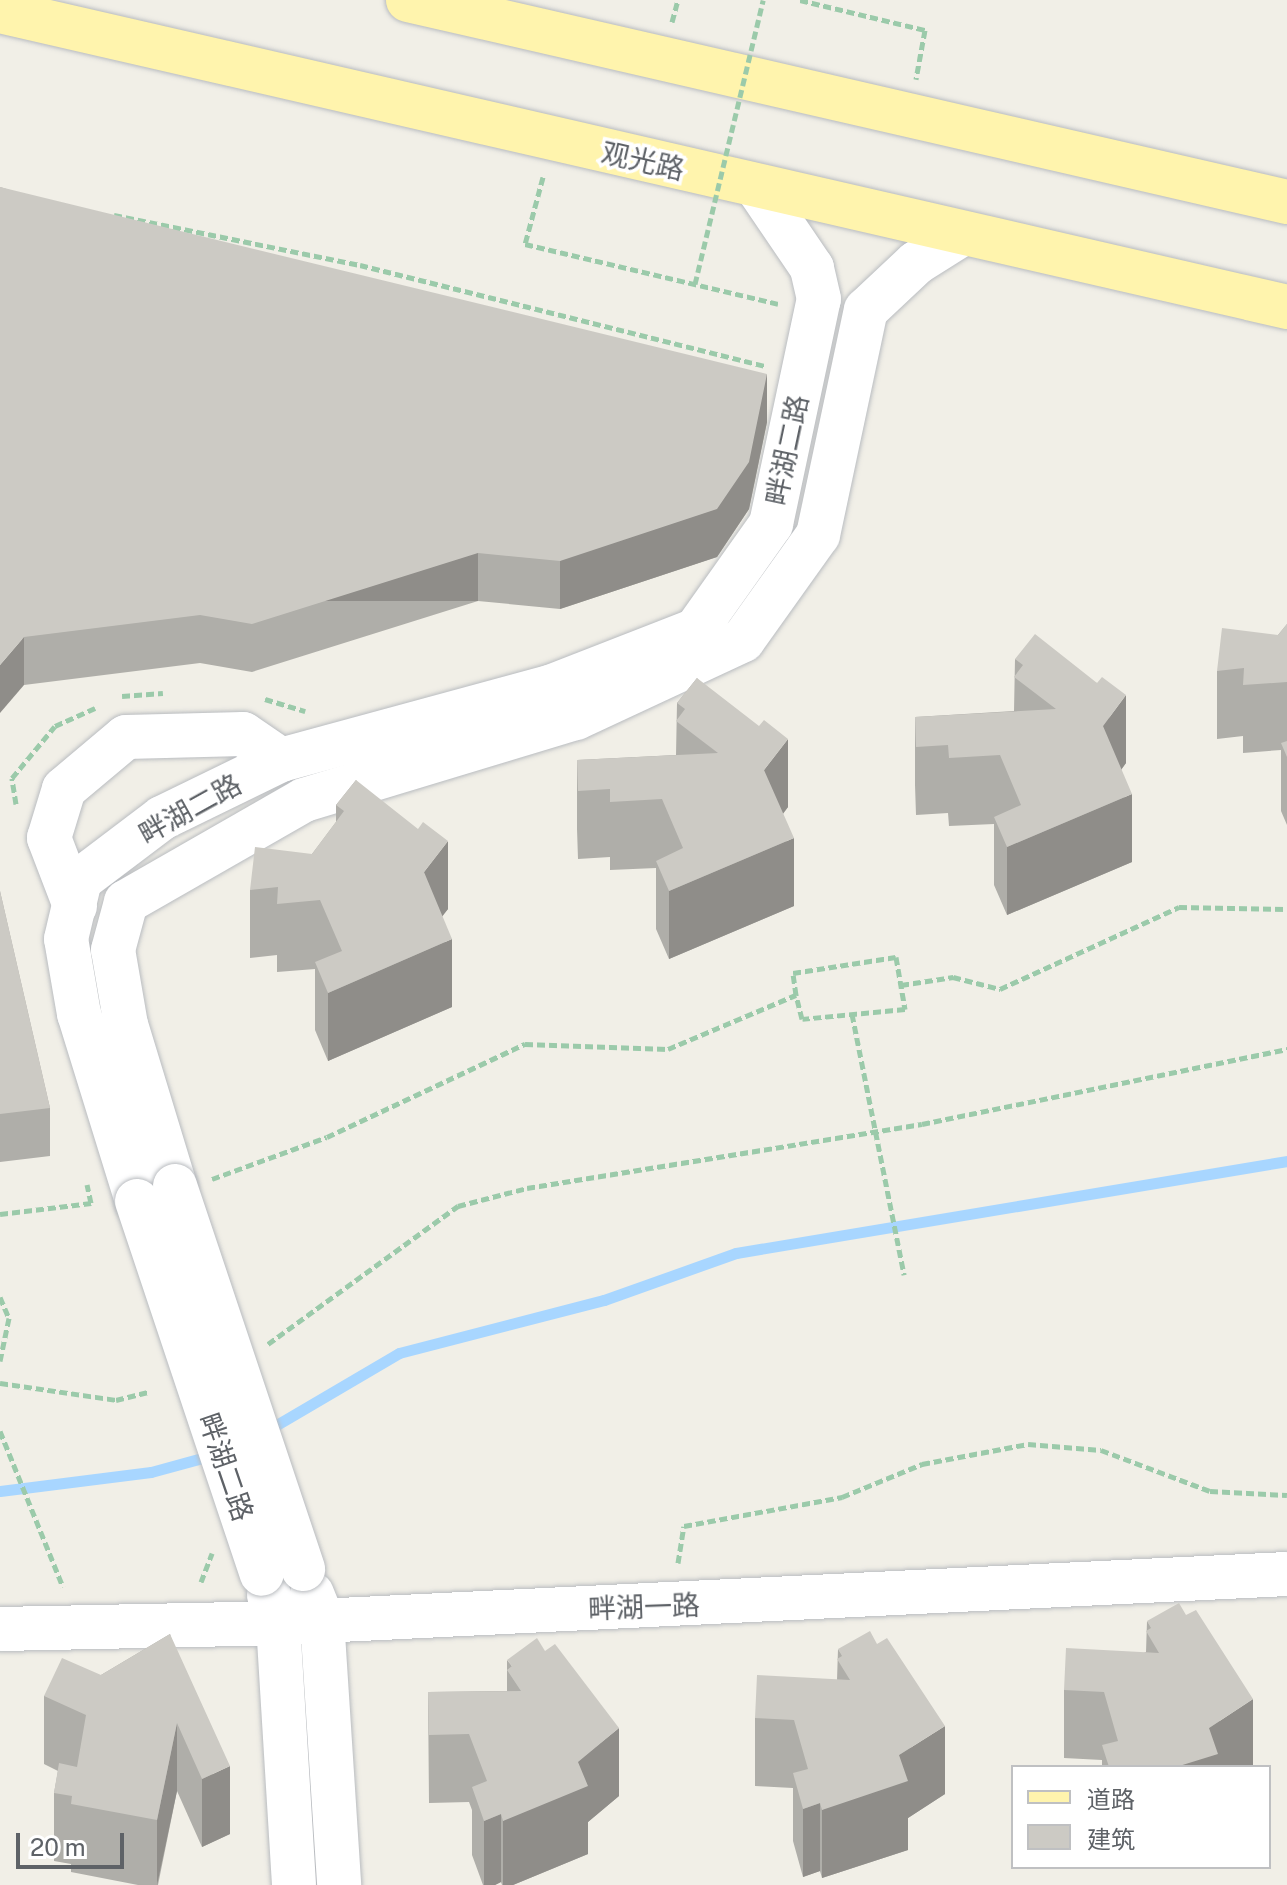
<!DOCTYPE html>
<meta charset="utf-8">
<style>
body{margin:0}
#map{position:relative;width:1287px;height:1885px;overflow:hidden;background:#f1efe7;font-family:"Public Sans","Noto Sans SC",sans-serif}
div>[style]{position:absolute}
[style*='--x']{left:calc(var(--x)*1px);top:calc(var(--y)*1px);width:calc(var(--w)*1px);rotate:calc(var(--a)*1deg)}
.stream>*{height:11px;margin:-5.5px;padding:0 5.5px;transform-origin:5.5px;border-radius:5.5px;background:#a8d6ff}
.path>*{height:5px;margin-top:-2.5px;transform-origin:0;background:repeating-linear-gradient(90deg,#9bcaaa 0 8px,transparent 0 12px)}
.roads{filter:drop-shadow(0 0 2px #b9bcc0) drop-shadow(0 0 2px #b9bcc0)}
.minor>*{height:44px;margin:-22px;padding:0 22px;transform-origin:22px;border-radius:22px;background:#fff}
.major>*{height:44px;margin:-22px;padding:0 22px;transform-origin:22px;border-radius:22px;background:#fff4ad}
.path-bridge>*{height:5px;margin-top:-2.5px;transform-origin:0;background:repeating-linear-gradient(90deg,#9bcaaa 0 8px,transparent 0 12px)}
.bridges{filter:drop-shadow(0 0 2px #b9bcc0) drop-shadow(0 0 2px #b9bcc0)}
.minor-bridge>*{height:44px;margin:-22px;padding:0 22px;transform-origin:22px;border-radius:22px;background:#fff}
.wall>*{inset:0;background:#afaea9}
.shaded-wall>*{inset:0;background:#8f8d89;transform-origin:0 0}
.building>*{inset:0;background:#cccac4}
span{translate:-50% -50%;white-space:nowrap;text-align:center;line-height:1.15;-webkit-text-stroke:7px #fff;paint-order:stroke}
.street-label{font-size:28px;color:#5e6267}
.legend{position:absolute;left:1011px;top:1765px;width:260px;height:104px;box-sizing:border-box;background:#fff;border:2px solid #bfc0c2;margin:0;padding:10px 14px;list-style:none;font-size:24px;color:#5e6267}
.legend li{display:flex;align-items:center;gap:16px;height:40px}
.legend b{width:40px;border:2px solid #bfc0c2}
.scale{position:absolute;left:16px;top:1833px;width:108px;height:36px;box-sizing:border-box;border:4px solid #5e6267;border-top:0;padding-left:10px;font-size:24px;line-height:28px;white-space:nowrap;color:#5e6267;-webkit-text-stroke:6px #fff;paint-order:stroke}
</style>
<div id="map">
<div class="stream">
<div style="--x:268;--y:1430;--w:152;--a:-30.4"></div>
<div style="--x:399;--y:1353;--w:212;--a:-14.5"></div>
<div style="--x:604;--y:1300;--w:140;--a:-19.6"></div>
<div style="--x:736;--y:1253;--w:559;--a:-9.48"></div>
<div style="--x:0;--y:1491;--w:152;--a:-7.2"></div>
<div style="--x:151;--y:1472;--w:64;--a:-15.3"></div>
</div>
<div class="path">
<div style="--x:800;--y:0;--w:129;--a:13.5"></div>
<div style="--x:925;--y:30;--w:50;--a:100.4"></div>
<div style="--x:672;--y:22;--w:23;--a:-75"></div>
<div style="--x:543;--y:177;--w:69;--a:105"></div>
<div style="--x:525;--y:244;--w:260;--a:13.3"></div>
<div style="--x:114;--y:215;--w:251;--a:11.5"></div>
<div style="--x:360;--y:265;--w:418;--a:14"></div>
<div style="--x:122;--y:696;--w:41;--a:-4.2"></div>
<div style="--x:265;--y:699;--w:42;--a:16.7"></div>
<div style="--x:16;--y:804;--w:26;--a:-99"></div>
<div style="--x:12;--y:778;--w:67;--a:-50.4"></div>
<div style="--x:55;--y:726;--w:44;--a:-24.2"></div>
<div style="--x:901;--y:985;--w:53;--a:-8.7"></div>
<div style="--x:953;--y:977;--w:49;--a:14.3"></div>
<div style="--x:1000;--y:989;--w:197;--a:-24.6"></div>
<div style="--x:1179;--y:907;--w:108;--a:1.1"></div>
<div style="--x:212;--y:1179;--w:122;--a:-20.1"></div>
<div style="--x:327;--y:1137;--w:219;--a:-25.2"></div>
<div style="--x:525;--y:1044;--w:143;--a:2"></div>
<div style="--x:668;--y:1049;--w:139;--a:-22.9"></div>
<div style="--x:796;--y:995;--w:22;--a:-98"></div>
<div style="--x:793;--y:973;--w:104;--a:-8.8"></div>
<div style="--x:896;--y:957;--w:53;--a:80.2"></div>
<div style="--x:905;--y:1009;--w:103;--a:174.5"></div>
<div style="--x:802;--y:1019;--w:25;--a:-104"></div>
<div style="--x:0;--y:1214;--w:92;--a:-6.9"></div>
<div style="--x:91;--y:1203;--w:19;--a:-102"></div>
<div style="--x:0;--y:1297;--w:23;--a:67"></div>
<div style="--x:9;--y:1318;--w:44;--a:101.8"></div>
<div style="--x:268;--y:1344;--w:235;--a:-36"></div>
<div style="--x:458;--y:1206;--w:71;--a:-14.6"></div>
<div style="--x:527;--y:1188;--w:400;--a:-9.2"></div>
<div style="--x:922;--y:1124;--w:373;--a:-11.6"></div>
<div style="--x:0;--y:1383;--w:117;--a:8.3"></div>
<div style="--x:116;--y:1400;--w:33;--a:-14"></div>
<div style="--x:0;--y:1431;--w:168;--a:68"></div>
<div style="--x:678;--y:1563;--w:37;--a:-81"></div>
<div style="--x:684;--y:1526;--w:161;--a:-10.4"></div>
<div style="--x:842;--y:1497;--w:87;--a:-22.4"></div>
<div style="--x:922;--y:1464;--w:108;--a:-10.7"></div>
<div style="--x:1028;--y:1444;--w:73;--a:4.7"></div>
<div style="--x:1101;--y:1450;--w:116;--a:20.6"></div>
<div style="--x:1210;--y:1491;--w:77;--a:3"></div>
<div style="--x:201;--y:1582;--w:31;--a:-69"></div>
</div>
<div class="roads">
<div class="minor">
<div style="--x:75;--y:906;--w:73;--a:-110.9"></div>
<div style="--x:49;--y:838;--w:51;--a:-73"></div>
<div style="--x:64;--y:789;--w:81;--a:-40"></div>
<div style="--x:126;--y:737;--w:117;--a:-1.5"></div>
<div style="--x:243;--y:734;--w:46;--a:34.4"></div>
<div style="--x:175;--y:1186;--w:168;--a:-106.9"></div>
<div style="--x:126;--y:1025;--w:76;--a:-99.8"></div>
<div style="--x:113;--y:950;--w:50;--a:-74.8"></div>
<div style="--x:126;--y:902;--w:205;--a:-29.8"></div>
<div style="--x:304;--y:800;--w:284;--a:-16.8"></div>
<div style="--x:576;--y:718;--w:184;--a:-25"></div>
<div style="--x:743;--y:640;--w:129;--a:-54.5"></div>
<div style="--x:818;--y:535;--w:230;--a:-78"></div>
<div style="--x:866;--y:310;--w:69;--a:-43.2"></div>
<div style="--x:916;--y:263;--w:54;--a:-32.2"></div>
<div style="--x:137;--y:1201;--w:196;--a:-107.2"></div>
<div style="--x:79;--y:1014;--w:76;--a:-99.8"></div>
<div style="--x:66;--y:939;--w:61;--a:-76.7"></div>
<div style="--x:80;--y:880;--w:103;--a:-37.1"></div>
<div style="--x:162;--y:818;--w:132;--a:-26"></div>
<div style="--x:281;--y:760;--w:279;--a:-15.2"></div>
<div style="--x:550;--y:687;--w:157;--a:-21.3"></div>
<div style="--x:696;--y:630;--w:130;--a:-54.7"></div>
<div style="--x:771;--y:524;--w:230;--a:-78"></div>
<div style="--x:819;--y:299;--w:32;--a:-103"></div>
<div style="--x:812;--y:268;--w:98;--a:-124.2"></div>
<div style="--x:312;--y:1594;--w:27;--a:68"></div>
<div style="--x:322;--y:1619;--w:267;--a:86.3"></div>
<div style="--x:269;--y:1595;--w:29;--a:72"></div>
<div style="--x:278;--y:1623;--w:262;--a:86.5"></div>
<div style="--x:0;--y:1629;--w:278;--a:-1.2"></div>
<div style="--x:278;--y:1623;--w:1010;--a:-2.78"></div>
</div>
<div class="major">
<div style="--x:408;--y:0;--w:902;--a:12.94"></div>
<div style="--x:0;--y:11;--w:1321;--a:12.95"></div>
</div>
</div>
<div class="path-bridge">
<div style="--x:695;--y:284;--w:292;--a:-76.5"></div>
<div style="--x:852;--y:1014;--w:266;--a:78.7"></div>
</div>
<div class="bridges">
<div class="minor-bridge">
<div style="--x:175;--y:1186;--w:404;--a:71.5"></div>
<div style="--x:137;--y:1201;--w:393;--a:71.5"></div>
</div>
</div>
<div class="wall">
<div style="clip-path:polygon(0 187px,767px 422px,749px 509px,717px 557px,560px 609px,478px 601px,252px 672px,200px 663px,24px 685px)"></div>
<div style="clip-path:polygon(1287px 624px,1287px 825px,1281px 811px,1281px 750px,1243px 753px,1243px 736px,1217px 739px,1217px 671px,1278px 635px)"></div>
<div style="clip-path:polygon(1015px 659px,1097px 683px,1126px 763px,1121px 770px,1132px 862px,1007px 915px,994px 885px,994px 824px,949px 826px,948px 813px,916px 815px,915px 785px,915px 717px,1014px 711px)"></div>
<div style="clip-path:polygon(697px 678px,788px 807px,783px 814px,794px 906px,669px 959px,656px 929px,656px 868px,610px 870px,610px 857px,578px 859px,577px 829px,577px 760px,676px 755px,677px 703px)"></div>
<div style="clip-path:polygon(356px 780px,448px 909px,442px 916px,452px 1007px,328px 1061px,315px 1030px,315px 969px,277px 972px,277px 955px,250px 958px,250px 890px,312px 854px,336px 822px,336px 805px)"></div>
<div style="clip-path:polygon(0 891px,50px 1108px,50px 1156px,0 1162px)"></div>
<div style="clip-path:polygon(1147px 1621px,1253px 1767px,1102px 1767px,1102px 1760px,1064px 1758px,1064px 1690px,1146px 1652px)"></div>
<div style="clip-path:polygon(170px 1634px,230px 1834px,202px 1847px,177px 1791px,158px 1885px,138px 1885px,71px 1872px,71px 1864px,54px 1861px,54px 1793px,58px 1771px,44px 1764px,44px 1696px,101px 1675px)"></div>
<div style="clip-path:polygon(838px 1649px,945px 1794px,908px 1818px,908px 1850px,822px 1878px,820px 1871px,803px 1877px,793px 1841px,793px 1788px,755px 1786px,755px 1718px,837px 1680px)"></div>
<div style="clip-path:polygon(507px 1660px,619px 1796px,588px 1822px,588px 1854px,513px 1885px,502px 1885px,501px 1882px,495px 1885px,483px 1885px,472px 1855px,472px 1810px,469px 1802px,429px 1803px,428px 1692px,507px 1691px)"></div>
</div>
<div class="shaded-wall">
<div style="clip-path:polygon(767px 374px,767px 422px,749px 509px,717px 557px,560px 609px,560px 561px)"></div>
<div style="left:478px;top:553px;width:48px;height:237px;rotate:90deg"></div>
<div style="clip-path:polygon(24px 637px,24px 685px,0 713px,0 665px)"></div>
<div style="clip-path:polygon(1126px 695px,1126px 763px,1103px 794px,1103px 726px)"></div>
<div style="clip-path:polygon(788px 739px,788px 807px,764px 838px,764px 770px)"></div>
<div style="clip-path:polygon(1132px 794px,1132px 862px,1007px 915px,1007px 847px)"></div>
<div style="clip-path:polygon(794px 838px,794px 906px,669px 959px,669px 891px)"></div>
<div style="clip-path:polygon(448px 841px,448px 909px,424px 940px,424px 872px)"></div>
<div style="clip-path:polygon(452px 939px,452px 1007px,328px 1061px,328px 993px)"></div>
<div style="clip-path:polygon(1253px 1699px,1253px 1767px,1176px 1767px,1209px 1728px)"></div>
<div style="clip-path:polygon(177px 1723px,177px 1791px,157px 1885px,157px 1820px)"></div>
<div style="clip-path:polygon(945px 1726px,945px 1794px,908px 1818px,908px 1850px,822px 1878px,822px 1810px,899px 1755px)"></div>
<div style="clip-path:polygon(619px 1728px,619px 1796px,588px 1822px,588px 1854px,513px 1885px,503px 1885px,503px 1821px)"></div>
<div style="clip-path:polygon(230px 1766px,230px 1834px,202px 1847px,202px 1779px)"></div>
<div style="clip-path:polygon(820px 1803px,820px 1871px,803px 1877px,803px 1809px)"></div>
<div style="clip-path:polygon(501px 1814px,501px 1882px,495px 1885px,484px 1885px,484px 1821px)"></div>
</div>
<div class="building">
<div style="clip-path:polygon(0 187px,767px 374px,749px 462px,717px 509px,560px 561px,478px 553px,252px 624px,200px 615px,24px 637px,0 665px)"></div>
<div style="clip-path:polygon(1287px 624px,1287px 682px,1243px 685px,1244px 668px,1217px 671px,1222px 628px,1278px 635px)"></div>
<div style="clip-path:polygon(1035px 634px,1097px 683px,1102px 677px,1126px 695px,1103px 726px,1132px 794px,1007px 847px,994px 817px,1021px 805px,1000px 755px,949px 758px,948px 745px,916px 747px,915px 717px,1056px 709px,1014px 677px,1023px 665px,1015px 659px)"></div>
<div style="clip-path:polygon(697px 678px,759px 726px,764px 720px,788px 739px,764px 770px,794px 838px,669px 891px,656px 861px,683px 848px,662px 799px,610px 802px,610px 789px,578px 791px,577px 760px,718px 753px,676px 721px,685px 709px,677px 703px)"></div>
<div style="clip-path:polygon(1287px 741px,1287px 757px,1281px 743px)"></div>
<div style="clip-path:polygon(356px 780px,418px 829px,423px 822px,448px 841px,424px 872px,452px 939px,328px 993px,315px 962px,342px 951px,320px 900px,277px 904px,278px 887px,250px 890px,255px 847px,312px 854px,344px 811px,336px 805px)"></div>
<div style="clip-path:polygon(0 891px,50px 1108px,0 1114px)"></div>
<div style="clip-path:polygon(1179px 1603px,1186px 1615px,1196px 1610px,1253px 1699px,1209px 1728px,1218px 1754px,1176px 1767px,1109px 1767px,1102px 1745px,1118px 1741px,1104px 1692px,1064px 1690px,1066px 1648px,1159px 1653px,1146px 1631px,1151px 1628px,1147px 1621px)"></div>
<div style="clip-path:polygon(870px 1631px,877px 1644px,887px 1638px,945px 1726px,899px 1755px,908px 1781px,822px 1810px,820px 1803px,803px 1809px,793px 1773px,808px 1769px,794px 1720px,755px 1718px,757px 1675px,850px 1680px,837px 1659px,842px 1656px,838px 1649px)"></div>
<div style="clip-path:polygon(170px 1634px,230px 1766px,202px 1779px,177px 1723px,157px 1820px,71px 1804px,72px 1796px,54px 1793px,59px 1763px,77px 1767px,86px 1715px,44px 1696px,62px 1658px,101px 1675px)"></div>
<div style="clip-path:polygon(537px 1638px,545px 1651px,555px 1644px,619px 1728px,578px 1762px,588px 1786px,503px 1821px,501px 1814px,484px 1821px,472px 1787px,487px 1781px,469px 1734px,429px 1735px,428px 1692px,521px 1691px,507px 1670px,512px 1666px,507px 1660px)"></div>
</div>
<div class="street-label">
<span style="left:643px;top:161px;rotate:13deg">观光路</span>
<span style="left:787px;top:450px;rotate:-78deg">畔湖二路</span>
<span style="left:190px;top:809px;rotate:-29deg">畔湖二路</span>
<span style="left:226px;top:1467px;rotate:71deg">畔湖二路</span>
<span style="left:644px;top:1607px;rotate:-2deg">畔湖一路</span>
</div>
<ul class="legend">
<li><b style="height:10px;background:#fff4ad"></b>道路</li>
<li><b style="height:22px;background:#cccac4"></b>建筑</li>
</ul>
<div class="scale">20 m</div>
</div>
